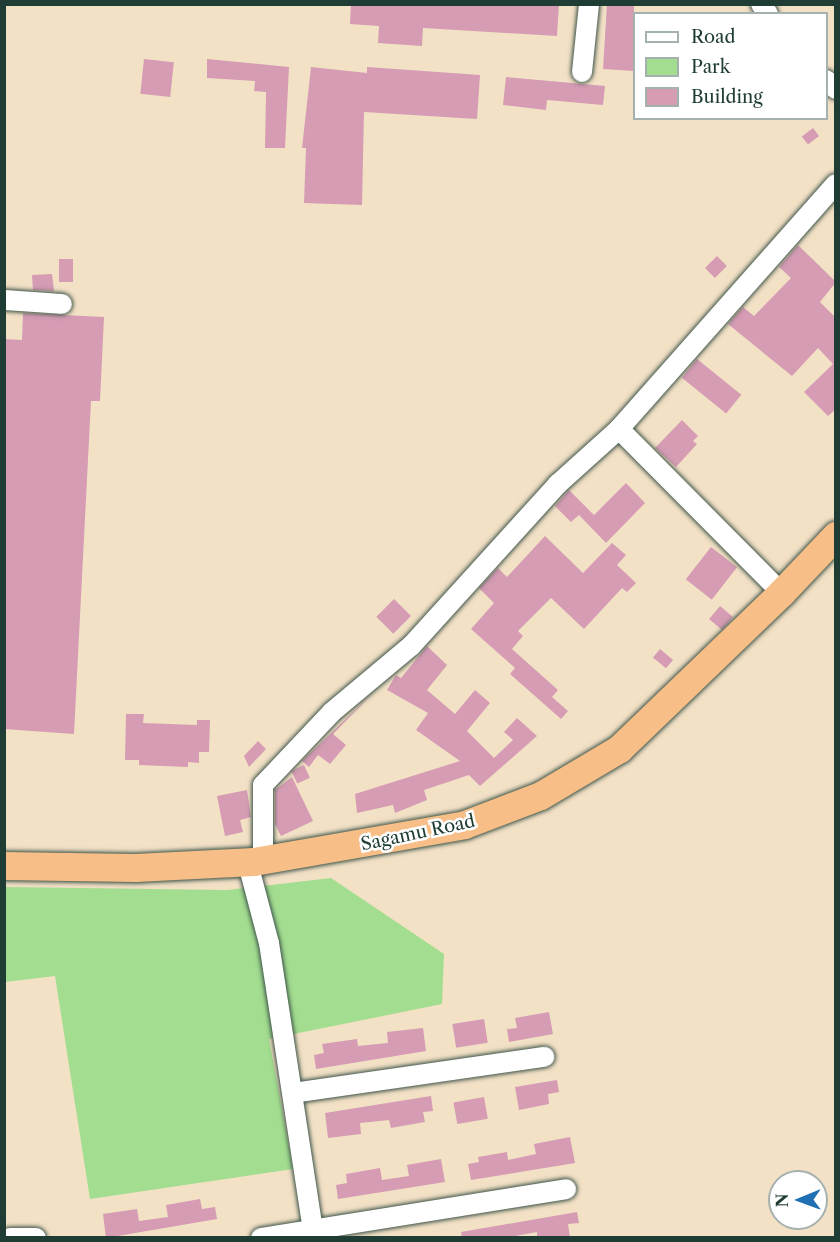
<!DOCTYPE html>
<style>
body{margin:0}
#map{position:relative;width:840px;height:1242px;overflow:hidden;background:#f3e1c6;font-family:"Libre Caslon Text",serif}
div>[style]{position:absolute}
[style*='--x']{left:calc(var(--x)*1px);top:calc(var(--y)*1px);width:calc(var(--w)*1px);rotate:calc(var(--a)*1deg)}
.green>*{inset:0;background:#a3dd90}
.building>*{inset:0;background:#d59cb4;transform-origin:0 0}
.roads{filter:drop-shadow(0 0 2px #3f564a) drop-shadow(0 0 2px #3f564a)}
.minor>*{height:20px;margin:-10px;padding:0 10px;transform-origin:10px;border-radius:10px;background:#fff}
.highway>*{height:28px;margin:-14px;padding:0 14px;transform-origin:14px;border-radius:14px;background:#f7be87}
span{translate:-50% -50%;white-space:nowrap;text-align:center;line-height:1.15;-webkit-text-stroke:5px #fff;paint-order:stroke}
.street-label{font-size:18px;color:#1f3d34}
.frame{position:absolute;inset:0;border:6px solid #1f3d34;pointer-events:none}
.legend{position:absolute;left:633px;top:12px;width:195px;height:108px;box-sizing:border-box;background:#fff;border:2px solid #a5b1ae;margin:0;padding:8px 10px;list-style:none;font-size:18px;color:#1f3d34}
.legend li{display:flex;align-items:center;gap:12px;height:30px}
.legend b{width:30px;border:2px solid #a5b1ae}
.north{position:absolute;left:768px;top:1170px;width:60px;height:60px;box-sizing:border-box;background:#fff;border:2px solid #a5b1ae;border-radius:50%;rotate:269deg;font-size:16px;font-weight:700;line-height:24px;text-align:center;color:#1f3d34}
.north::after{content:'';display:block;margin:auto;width:21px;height:27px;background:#1f6fb2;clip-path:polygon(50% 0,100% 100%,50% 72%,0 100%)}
</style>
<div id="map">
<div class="green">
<div style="clip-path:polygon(331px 878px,444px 954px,442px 1004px,269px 1039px,293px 1169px,90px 1199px,55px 976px,5px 982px,5px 887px,227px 890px)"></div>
</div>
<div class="building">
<div style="clip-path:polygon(351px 4px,559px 4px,557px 36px,423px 28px,422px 46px,378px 43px,379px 26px,350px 24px)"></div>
<div style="clip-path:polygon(607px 4px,634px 4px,634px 71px,603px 69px)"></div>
<div style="left:144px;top:59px;width:30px;height:35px;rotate:6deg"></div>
<div style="clip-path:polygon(207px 59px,289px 67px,285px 148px,265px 148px,266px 92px,254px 91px,255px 81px,207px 78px)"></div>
<div style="clip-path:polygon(311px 67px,367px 73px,367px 67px,480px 75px,477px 119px,364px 112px,362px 205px,304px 203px,306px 148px,302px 148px)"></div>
<div style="clip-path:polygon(506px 77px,605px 86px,603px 105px,547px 100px,546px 110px,503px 105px)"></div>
<div style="left:813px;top:128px;width:10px;height:14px;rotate:53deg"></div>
<div style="clip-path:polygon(798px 245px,836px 282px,820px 302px,836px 318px,836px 409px,828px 416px,804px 392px,833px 364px,818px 348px,792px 376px,728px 324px,743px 307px,754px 316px,791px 278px,779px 267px)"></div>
<div style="left:717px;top:256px;width:14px;height:17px;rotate:45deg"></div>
<div style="left:59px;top:259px;width:14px;height:23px"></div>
<div style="clip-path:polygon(52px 274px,54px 291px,33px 290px,32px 275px)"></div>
<div style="clip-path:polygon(23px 313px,104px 317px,100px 401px,91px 401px,74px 734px,4px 729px,4px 339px,22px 340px)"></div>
<div style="left:697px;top:359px;width:57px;height:24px;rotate:39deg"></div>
<div style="clip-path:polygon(682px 420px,698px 436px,693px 441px,697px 444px,676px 467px,655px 448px)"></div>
<div style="clip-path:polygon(626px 483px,645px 503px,606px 543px,579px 515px,571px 522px,555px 506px,569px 490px,594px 515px)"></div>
<div style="clip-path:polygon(545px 536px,583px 573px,612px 543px,626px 555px,617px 565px,636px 583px,627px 592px,622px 588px,584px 629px,551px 598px,518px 631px,523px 636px,512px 649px,558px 690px,552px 697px,568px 711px,561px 719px,510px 674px,515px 668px,471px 629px,494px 603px,479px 588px,498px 568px,507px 577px)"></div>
<div style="left:711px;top:547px;width:33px;height:41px;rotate:38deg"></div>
<div style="left:394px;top:599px;width:24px;height:25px;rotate:45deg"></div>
<div style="left:720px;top:606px;width:17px;height:17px;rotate:40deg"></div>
<div style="clip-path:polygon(427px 646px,447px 665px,427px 690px,455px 714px,475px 690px,490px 703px,467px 731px,494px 758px,513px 740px,504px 732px,517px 718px,537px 736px,480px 786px,469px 775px,424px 790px,427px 800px,395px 813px,393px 805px,357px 813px,355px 794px,460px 761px,416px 730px,428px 713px,387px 690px,396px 675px,401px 678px)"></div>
<div style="left:660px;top:649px;width:17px;height:11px;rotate:40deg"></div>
<div style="clip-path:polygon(373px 693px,333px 734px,346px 745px,330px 764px,318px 755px,309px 767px,302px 761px)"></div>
<div style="clip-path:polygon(126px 714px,144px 714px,143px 723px,197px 725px,197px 720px,210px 720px,209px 752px,199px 752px,199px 763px,188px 762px,188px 767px,139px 765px,139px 760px,125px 760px)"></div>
<div style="clip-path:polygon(258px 741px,266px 749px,249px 767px,244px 756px)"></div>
<div style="left:304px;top:765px;width:14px;height:14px;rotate:65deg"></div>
<div style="clip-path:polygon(292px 777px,313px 821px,281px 836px,275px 824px,275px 790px)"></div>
<div style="clip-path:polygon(247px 790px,251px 817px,240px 820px,243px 832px,225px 836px,217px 796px)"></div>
<div style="clip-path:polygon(549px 1012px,553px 1034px,509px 1042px,507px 1029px,517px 1028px,515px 1018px)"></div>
<div style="left:484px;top:1019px;width:24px;height:32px;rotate:81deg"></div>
<div style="clip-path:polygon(423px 1028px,426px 1051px,316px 1069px,314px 1055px,324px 1053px,322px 1044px,357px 1039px,358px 1046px,388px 1043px,387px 1032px)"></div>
<div style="clip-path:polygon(557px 1080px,559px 1092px,548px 1094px,549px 1104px,519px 1110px,515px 1087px)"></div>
<div style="clip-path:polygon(431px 1096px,433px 1111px,423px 1112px,425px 1122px,391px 1128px,389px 1120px,360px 1123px,361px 1134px,328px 1138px,325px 1113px)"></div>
<div style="left:484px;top:1097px;width:22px;height:31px;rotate:80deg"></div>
<div style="clip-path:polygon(570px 1137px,575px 1163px,471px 1180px,468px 1164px,479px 1162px,478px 1157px,507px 1152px,508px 1160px,536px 1154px,534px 1144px)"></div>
<div style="clip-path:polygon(441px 1159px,445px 1182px,338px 1199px,336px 1185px,347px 1183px,346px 1174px,380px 1168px,382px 1180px,409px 1176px,407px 1165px)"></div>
<div style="clip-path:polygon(200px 1199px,202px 1209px,215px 1207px,217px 1219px,106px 1238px,103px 1214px,137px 1209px,139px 1221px,168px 1217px,166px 1205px)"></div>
<div style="clip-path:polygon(577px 1212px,579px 1223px,568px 1224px,570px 1237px,537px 1238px,537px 1232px,504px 1238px,462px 1238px,461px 1232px)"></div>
</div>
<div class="roads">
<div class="minor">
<div style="--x:761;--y:4;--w:12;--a:55"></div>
<div style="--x:582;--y:72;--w:68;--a:-84.1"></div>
<div style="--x:826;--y:80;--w:13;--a:42"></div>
<div style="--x:4;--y:300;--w:58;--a:3.9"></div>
<div style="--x:619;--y:429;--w:231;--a:45.2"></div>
<div style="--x:247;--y:860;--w:86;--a:75.2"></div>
<div style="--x:269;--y:943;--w:298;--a:81.3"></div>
<div style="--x:263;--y:860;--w:75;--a:-90"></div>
<div style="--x:263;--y:785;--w:100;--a:-46.6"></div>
<div style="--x:332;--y:712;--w:103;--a:-39.9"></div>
<div style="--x:411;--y:646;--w:219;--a:-47.8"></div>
<div style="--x:558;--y:484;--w:82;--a:-42"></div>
<div style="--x:619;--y:429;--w:327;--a:-48.5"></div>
<div style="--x:293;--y:1093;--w:254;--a:-8.2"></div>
<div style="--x:10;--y:1238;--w:26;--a:0"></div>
<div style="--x:261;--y:1238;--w:309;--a:-9.1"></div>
</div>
<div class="highway">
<div style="--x:4;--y:866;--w:132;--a:0.9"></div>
<div style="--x:136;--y:868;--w:118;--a:-2.9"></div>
<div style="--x:254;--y:862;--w:214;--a:-9.9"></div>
<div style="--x:465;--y:825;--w:81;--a:-20.9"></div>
<div style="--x:541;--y:796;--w:92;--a:-30.7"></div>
<div style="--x:620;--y:749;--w:225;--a:-43.9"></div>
<div style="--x:782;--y:593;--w:79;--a:-46.5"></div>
</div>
</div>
<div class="street-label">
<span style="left:418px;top:833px;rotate:-12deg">Sagamu Road</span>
</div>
<div class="frame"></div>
<ul class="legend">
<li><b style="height:8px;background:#fff"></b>Road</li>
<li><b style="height:16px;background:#a3dd90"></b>Park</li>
<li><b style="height:16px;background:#d59cb4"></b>Building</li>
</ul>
<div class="north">N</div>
</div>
